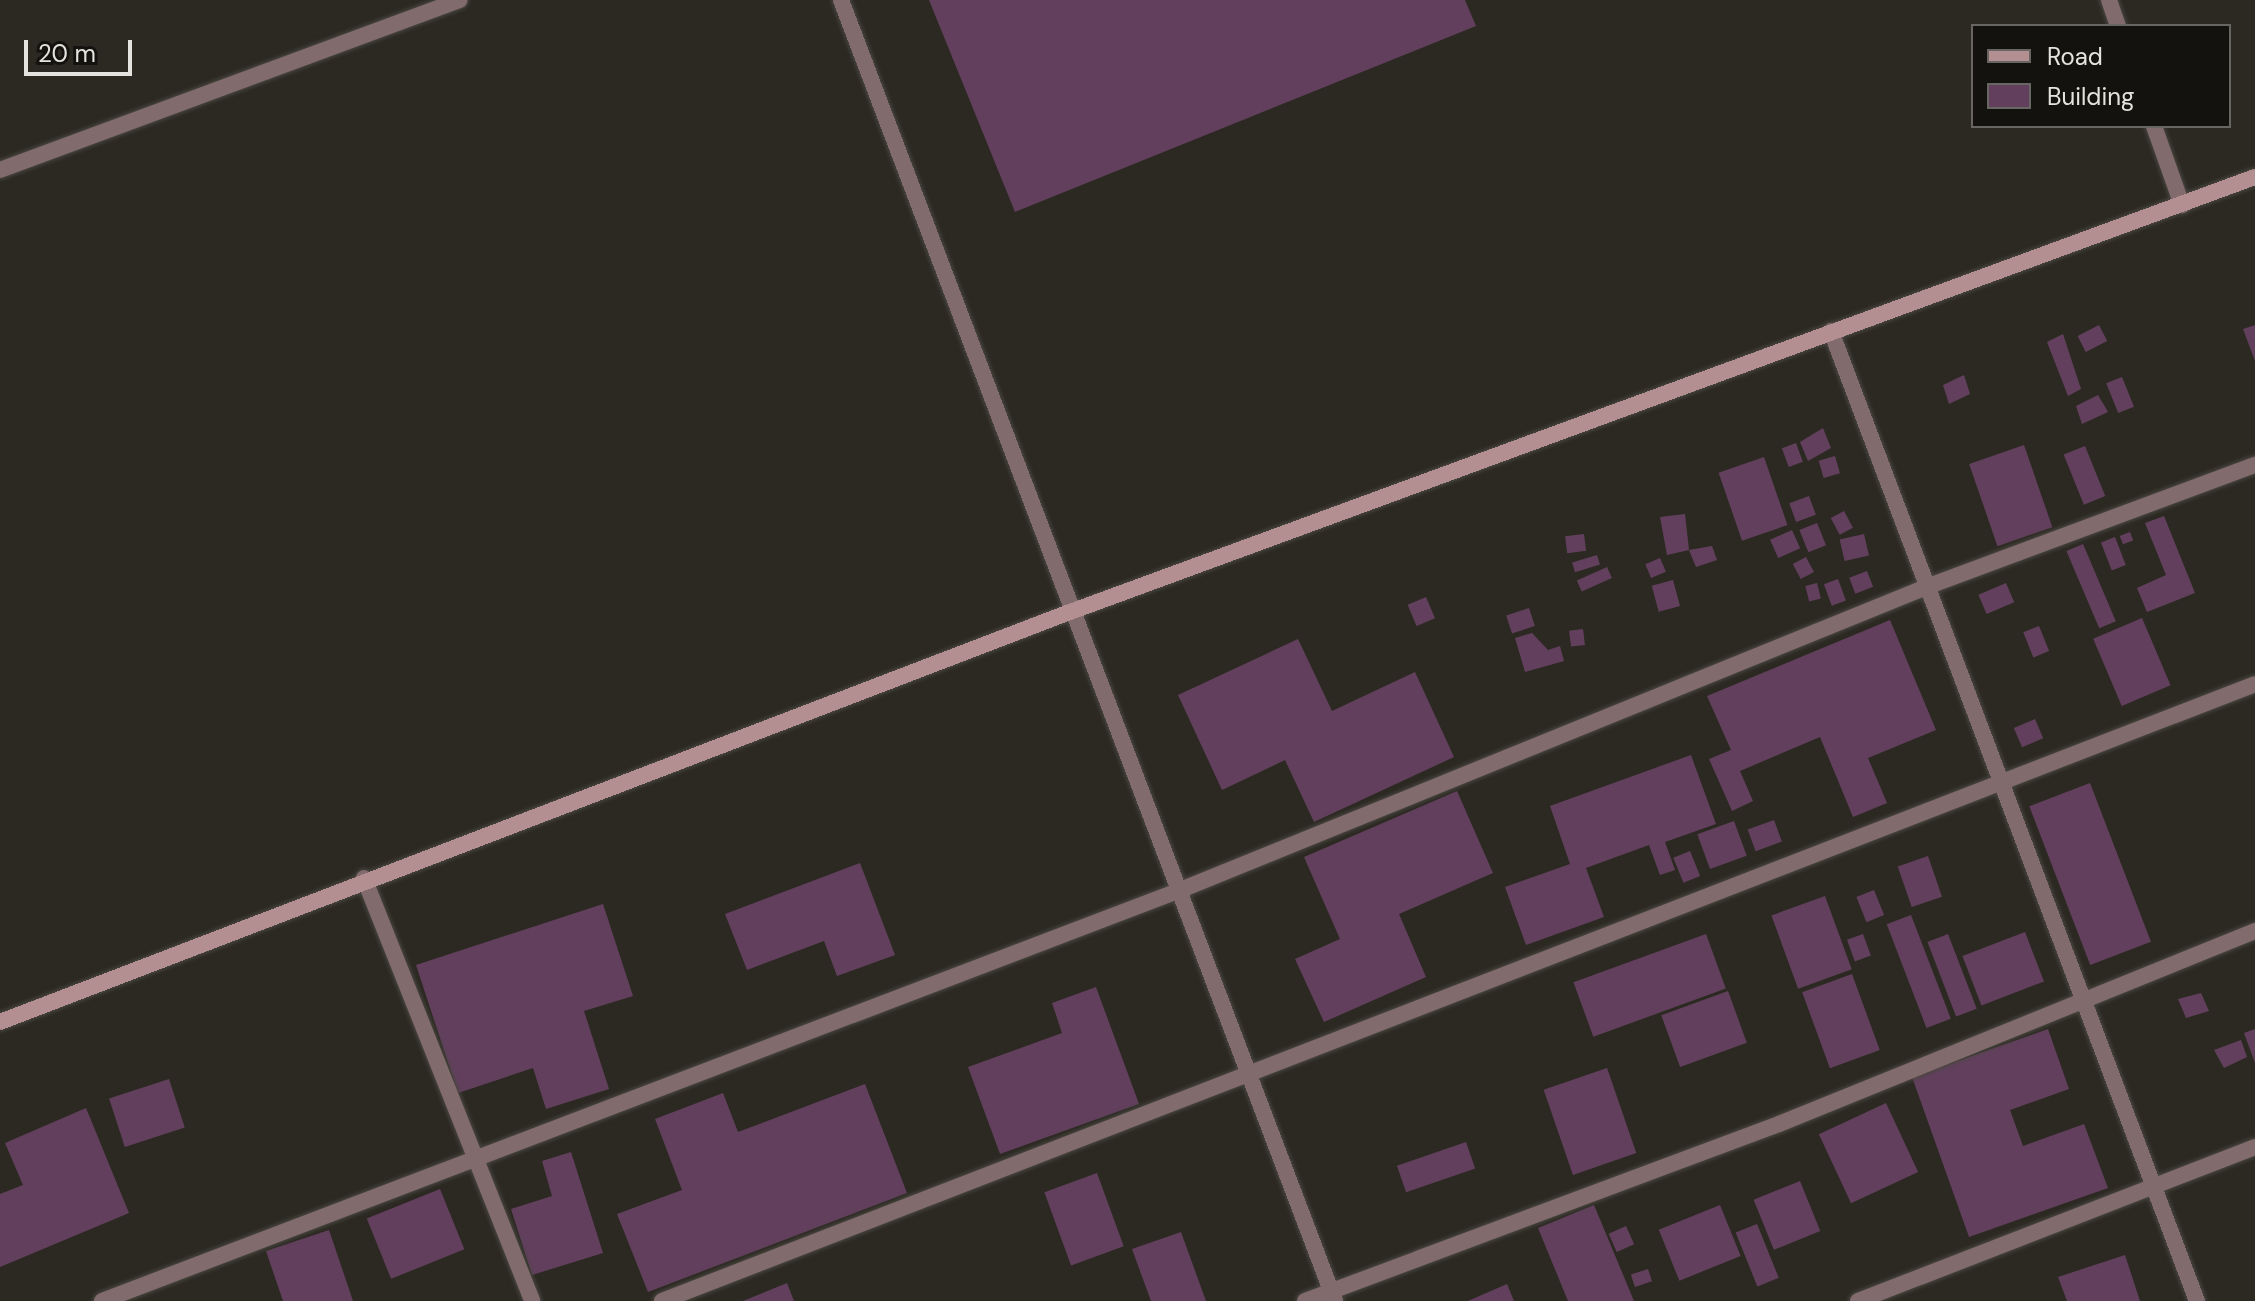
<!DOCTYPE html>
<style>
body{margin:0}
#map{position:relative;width:2255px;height:1301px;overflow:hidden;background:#2c2922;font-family:"DM Sans",sans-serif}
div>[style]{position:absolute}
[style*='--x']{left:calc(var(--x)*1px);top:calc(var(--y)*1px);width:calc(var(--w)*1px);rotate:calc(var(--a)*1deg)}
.building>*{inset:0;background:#62405d;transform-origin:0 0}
.roads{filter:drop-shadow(0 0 2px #494740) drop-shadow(0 0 2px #494740)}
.street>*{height:16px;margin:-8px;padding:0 8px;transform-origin:8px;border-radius:8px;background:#816b6c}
.secondary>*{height:16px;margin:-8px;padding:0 8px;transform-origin:8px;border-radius:8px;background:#b38f92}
span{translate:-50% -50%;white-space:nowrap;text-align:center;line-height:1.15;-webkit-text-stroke:6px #13120f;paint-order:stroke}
.legend{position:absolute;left:1971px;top:24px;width:260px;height:104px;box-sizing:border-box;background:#13120f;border:2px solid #676662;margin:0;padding:10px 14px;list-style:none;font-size:24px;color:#e4e3de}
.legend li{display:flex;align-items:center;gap:16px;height:40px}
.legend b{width:40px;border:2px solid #676662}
.scale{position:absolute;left:24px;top:40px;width:108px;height:36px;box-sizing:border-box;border:4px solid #e4e3de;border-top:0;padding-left:10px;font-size:24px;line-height:28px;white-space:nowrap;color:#e4e3de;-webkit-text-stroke:6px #13120f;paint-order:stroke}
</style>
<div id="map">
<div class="building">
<div style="clip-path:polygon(929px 0,1465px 0,1476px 26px,1015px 212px)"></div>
<div style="left:2099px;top:325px;width:18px;height:24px;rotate:63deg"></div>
<div style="clip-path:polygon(2255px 325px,2255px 361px,2243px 329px)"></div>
<div style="clip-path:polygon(2063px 334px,2081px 389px,2068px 396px,2047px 342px)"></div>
<div style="clip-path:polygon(1964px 375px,1970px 394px,1949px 404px,1943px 385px)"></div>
<div style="left:2122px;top:377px;width:32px;height:17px;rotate:68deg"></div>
<div style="clip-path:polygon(2098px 395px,2108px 412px,2082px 424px,2076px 406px)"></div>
<div style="clip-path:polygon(1823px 428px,1831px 448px,1808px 461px,1800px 442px)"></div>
<div style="left:1796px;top:443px;width:20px;height:15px;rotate:70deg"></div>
<div style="left:2024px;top:445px;width:87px;height:58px;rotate:71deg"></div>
<div style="left:2085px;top:446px;width:54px;height:23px;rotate:68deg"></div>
<div style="left:1835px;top:456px;width:18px;height:17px;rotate:74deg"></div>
<div style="left:1764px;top:457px;width:72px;height:48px;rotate:71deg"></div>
<div style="left:1809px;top:496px;width:20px;height:21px;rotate:70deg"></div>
<div style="left:1844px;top:511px;width:19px;height:15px;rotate:62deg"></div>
<div style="clip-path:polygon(1685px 514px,1689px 550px,1667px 555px,1660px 517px)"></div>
<div style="clip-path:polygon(2164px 516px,2195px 593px,2147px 612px,2137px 588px,2166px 575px,2145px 523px)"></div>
<div style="left:1817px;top:523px;width:24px;height:19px;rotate:68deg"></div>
<div style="left:1792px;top:530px;width:20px;height:24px;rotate:66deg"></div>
<div style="left:2130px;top:532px;width:9px;height:11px;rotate:69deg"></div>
<div style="left:1584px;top:534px;width:17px;height:19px;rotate:83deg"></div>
<div style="left:1864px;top:534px;width:22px;height:25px;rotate:77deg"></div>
<div style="left:2115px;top:537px;width:30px;height:15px;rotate:69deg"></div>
<div style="left:2083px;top:544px;width:84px;height:18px;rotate:67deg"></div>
<div style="clip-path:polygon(1712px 546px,1717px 560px,1696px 567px,1689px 550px)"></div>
<div style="left:1597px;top:555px;width:10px;height:26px;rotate:73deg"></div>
<div style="left:1806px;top:557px;width:17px;height:15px;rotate:62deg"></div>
<div style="left:1660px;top:558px;width:15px;height:16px;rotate:67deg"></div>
<div style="left:1607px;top:567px;width:12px;height:33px;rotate:66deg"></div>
<div style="left:1867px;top:571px;width:17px;height:19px;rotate:69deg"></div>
<div style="left:1838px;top:579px;width:23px;height:15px;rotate:70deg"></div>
<div style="left:1673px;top:580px;width:27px;height:22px;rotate:75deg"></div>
<div style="left:1817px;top:583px;width:16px;height:12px;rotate:76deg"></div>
<div style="left:2006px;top:583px;width:21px;height:30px;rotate:67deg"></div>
<div style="left:1426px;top:597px;width:23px;height:20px;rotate:67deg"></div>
<div style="left:1529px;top:608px;width:19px;height:24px;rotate:72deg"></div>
<div style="left:2142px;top:618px;width:73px;height:53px;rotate:67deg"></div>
<div style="clip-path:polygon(1890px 620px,1936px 730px,1868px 758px,1887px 803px,1853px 817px,1820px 737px,1740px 771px,1753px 801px,1732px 811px,1709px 759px,1731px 750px,1707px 696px)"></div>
<div style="left:2039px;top:626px;width:27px;height:17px;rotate:68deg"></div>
<div style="left:1583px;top:629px;width:16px;height:14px;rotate:83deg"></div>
<div style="clip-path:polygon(1532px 633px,1548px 650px,1560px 646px,1564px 661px,1525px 672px,1515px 638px)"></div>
<div style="clip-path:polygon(1298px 639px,1332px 711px,1415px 672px,1454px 757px,1314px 822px,1285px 760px,1222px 790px,1178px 695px)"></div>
<div style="left:2035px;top:719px;width:21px;height:23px;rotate:67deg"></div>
<div style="clip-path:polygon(1691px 755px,1716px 824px,1665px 842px,1675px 870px,1660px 875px,1649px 845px,1586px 868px,1604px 917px,1526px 945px,1505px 887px,1570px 864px,1550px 806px)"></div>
<div style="left:2090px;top:783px;width:170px;height:65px;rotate:69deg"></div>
<div style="clip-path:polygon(1457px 791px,1493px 873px,1399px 914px,1426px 977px,1324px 1022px,1295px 959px,1340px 939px,1304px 857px)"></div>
<div style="left:1774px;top:820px;width:23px;height:28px;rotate:70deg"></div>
<div style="left:1734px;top:821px;width:37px;height:39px;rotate:70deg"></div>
<div style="left:1690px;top:851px;width:27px;height:18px;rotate:68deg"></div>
<div style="left:1928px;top:856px;width:43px;height:32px;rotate:71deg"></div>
<div style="clip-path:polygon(860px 863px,895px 955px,837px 976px,824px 941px,747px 970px,725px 914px)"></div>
<div style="left:1874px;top:890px;width:27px;height:19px;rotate:68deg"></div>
<div style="left:1825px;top:896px;width:78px;height:57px;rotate:70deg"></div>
<div style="clip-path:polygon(603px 904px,633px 996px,584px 1011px,609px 1089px,546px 1109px,533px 1068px,458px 1093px,416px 965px)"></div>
<div style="left:1911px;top:915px;width:111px;height:26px;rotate:69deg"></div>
<div style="left:2025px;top:932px;width:53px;height:67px;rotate:69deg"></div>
<div style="left:1706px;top:934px;width:58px;height:141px;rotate:70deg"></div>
<div style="left:1863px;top:934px;width:23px;height:17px;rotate:70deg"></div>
<div style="left:1948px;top:934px;width:80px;height:22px;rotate:69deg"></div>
<div style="left:1852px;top:974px;width:81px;height:53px;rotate:70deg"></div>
<div style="clip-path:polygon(1096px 987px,1139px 1104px,1000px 1154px,968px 1067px,1062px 1033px,1052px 1003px)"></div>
<div style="left:1728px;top:991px;width:55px;height:71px;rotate:70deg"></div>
<div style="clip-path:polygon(2201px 993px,2209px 1011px,2186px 1018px,2178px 999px)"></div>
<div style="clip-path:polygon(2048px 1029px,2069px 1089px,2010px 1110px,2023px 1146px,2084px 1124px,2108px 1188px,1969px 1237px,1912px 1077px)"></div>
<div style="clip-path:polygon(2255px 1029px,2255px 1063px,2244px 1033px)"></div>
<div style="clip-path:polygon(2241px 1040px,2247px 1057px,2224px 1068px,2214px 1050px)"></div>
<div style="left:1607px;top:1068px;width:90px;height:67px;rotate:71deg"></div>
<div style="left:169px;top:1079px;width:51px;height:63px;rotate:72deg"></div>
<div style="clip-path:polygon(865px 1084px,907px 1193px,648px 1292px,617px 1214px,682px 1190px,655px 1119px,723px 1093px,738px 1132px)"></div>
<div style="left:1886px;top:1103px;width:76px;height:74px;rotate:65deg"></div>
<div style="clip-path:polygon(86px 1108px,129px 1213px,0 1267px,0 1194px,23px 1185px,5px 1143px)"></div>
<div style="left:1466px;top:1142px;width:28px;height:73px;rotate:71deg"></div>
<div style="clip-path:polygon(571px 1152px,603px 1253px,532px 1275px,511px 1209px,552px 1196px,542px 1161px)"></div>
<div style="left:1097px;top:1173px;width:78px;height:56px;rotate:70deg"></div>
<div style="left:1800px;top:1181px;width:54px;height:50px;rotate:68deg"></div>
<div style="left:440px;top:1189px;width:65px;height:79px;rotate:68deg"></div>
<div style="clip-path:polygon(1594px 1205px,1634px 1301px,1568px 1301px,1538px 1228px)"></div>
<div style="left:1720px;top:1205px;width:55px;height:66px;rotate:68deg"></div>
<div style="left:1757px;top:1224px;width:58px;height:23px;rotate:68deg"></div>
<div style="left:1626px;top:1226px;width:20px;height:19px;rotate:66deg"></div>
<div style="clip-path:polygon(329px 1230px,353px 1301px,283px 1301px,266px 1251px)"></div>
<div style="clip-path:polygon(1181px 1232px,1206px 1301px,1151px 1301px,1132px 1249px)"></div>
<div style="clip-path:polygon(2125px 1255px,2140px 1301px,2067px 1301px,2058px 1277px)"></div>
<div style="left:1648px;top:1269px;width:13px;height:18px;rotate:72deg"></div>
<div style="clip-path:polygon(787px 1283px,794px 1301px,743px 1301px)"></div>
<div style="clip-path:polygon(1507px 1284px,1514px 1301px,1468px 1301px)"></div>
</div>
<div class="roads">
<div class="street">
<div style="--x:841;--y:0;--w:1392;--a:69.21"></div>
<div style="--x:2109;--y:0;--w:28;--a:71"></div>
<div style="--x:2154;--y:126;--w:84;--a:70.5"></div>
<div style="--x:0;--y:170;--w:490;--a:-20.3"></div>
<div style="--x:1831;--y:331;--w:1037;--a:69.33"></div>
<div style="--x:364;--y:878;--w:455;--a:68.3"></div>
<div style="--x:102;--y:1301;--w:1151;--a:-20.86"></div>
<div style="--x:1178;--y:891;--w:811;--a:-22.1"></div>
<div style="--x:1929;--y:586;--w:348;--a:-20.4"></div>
<div style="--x:662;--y:1301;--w:1708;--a:-21.17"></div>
<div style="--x:1305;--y:1301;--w:506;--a:-20.48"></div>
<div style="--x:1779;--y:1124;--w:514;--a:-22.07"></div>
<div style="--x:1858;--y:1301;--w:426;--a:-21.2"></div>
</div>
<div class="secondary">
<div style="--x:0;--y:1022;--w:1146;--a:-20.97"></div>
<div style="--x:1070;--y:612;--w:1262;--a:-20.16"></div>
</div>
</div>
<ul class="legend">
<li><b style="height:10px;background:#b38f92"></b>Road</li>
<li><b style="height:22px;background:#62405d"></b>Building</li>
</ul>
<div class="scale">20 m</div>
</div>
